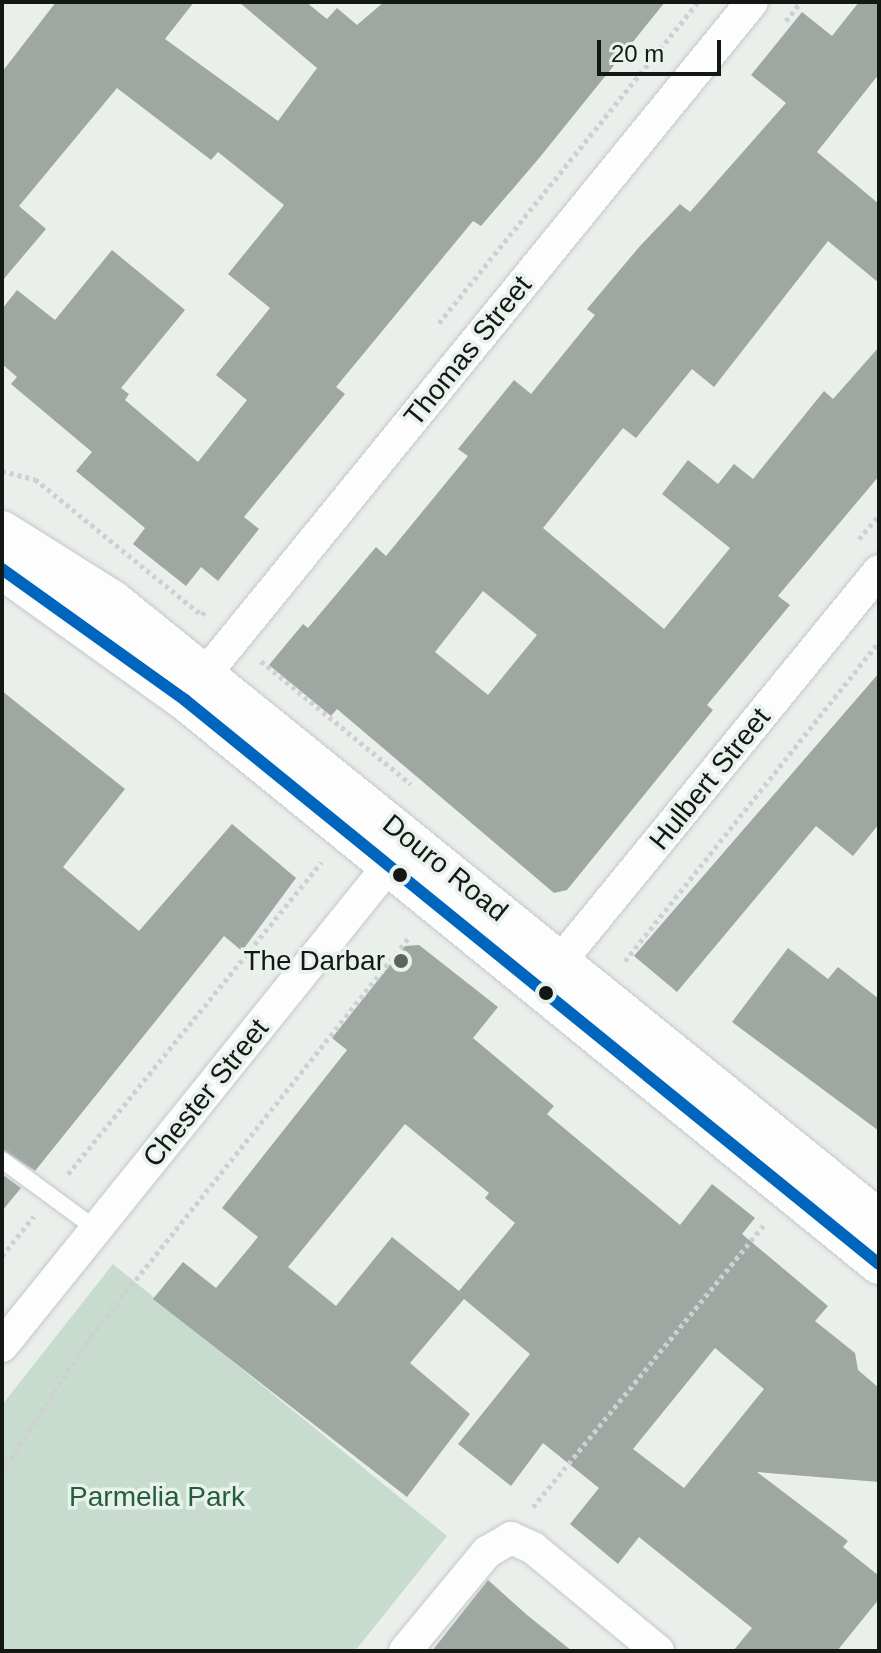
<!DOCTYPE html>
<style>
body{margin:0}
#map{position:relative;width:881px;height:1653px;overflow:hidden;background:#eaefec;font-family:Arial,sans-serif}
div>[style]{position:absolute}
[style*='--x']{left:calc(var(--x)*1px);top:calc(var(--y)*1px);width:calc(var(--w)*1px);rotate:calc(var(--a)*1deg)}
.green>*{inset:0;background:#c7dcce}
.building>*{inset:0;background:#9ea7a1}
.path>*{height:5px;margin-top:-2.5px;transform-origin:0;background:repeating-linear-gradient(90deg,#d0d0d0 0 4px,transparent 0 8px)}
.roads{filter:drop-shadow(0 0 2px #c5c8c6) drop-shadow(0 0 2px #c5c8c6)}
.service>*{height:16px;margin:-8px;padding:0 8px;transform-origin:8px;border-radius:8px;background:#fcfdfc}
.minor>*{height:32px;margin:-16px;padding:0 16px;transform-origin:16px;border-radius:16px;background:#fcfdfc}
.tertiary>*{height:40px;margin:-20px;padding:0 20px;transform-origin:20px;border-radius:20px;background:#fcfdfc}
.bus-1>*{height:12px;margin:-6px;padding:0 6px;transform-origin:6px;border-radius:6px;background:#0065bd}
.dots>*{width:22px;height:22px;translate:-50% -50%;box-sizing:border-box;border:4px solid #e8f1eb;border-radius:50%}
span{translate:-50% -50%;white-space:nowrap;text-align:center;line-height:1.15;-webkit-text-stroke:7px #e8f1eb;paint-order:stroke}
.street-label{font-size:28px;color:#141815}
.poi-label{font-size:28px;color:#141815}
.right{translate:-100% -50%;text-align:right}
.park-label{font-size:28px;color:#255e3d}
.frame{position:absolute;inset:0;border:4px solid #141815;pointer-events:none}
.scale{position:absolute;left:597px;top:40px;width:124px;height:36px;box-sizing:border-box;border:4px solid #141815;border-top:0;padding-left:10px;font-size:24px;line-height:28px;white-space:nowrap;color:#141815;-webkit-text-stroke:6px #e8f1eb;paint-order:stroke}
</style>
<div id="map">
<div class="green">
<div style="clip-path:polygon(113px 1264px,447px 1536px,355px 1651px,2px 1651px,2px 1405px)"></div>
</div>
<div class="building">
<div style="clip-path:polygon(56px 2px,194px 2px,165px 39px,278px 121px,317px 68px,239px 2px,306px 2px,327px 19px,337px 8px,357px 25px,384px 2px,665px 2px,540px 157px,481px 226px,473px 221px,336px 387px,345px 394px,244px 517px,259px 529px,218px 581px,201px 567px,186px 586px,133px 544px,145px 528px,76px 471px,92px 452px,11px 384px,17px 377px,2px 364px,2px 309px,17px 290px,55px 320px,112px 250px,185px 310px,121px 388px,129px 394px,125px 400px,198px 462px,247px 400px,216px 375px,270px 308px,228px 274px,284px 205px,218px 152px,211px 160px,117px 88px,19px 206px,46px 229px,2px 281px,2px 72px)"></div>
<div style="clip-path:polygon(evenodd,859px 2px,879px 2px,879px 74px,817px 152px,879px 204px,879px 283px,828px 241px,714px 387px,692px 369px,636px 438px,623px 428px,543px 528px,664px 629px,730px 548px,662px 494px,688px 460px,718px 484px,734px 464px,753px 479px,824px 391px,833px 399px,879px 347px,879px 476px,778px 596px,790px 605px,707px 705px,713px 710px,567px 890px,554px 893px,337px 709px,331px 716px,269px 665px,303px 624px,308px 628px,376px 547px,386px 556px,468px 456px,458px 449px,514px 380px,531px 394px,595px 315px,587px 309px,640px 246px,680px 204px,690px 212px,786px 103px,751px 75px,802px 12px,832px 36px,859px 2px,483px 591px,537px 635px,488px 695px,435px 652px,483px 591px)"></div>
<div style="clip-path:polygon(879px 673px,879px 824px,853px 856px,816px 826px,677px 992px,634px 956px)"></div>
<div style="clip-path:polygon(2px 691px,125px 789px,63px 867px,139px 931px,232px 824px,296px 878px,242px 951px,224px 936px,35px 1171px,2px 1149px)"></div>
<div style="clip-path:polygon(evenodd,419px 945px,498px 1007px,473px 1038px,554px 1106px,547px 1114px,680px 1225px,712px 1184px,755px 1218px,742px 1234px,828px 1306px,815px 1321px,855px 1353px,858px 1370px,879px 1388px,879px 1482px,757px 1472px,848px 1541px,843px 1547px,879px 1576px,879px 1599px,837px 1651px,733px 1651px,752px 1628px,639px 1537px,618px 1564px,570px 1524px,599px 1488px,543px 1443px,511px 1486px,458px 1444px,530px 1354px,464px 1299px,410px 1363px,470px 1414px,407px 1497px,153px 1299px,183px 1262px,216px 1288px,258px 1237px,222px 1208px,347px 1050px,332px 1038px,405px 946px,419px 945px,405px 1124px,489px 1193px,485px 1198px,515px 1223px,459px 1291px,392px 1237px,336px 1306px,288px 1267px,405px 1124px,419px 945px,715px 1348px,764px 1389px,684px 1488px,633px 1449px,715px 1348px)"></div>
<div style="clip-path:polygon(788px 948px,828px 979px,838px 967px,879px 999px,879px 1131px,732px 1022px)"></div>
<div style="clip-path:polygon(2px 1174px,21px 1188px,2px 1211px)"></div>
<div style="clip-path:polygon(488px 1580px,527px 1615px,572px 1651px,432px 1651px)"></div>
</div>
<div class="path">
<div style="--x:786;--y:21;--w:24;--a:-52"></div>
<div style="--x:439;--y:323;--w:412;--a:-51.1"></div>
<div style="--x:2;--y:471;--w:34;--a:14"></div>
<div style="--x:35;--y:479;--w:215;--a:39.2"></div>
<div style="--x:202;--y:615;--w:6;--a:-51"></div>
<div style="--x:859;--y:539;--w:31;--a:-50"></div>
<div style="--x:261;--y:661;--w:194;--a:39.4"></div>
<div style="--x:625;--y:961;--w:408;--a:-51.5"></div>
<div style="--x:68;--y:1174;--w:402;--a:-50.9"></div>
<div style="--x:2;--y:1256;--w:51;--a:-51.3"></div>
<div style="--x:2;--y:1472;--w:163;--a:-56.8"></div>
<div style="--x:91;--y:1336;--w:512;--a:-51.43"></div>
<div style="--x:533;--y:1507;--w:365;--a:-50.7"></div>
</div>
<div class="roads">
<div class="service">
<div style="--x:2;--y:1160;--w:117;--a:36.3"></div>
</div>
<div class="minor">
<div style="--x:189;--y:694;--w:892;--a:-50.87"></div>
<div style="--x:545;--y:980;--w:528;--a:-50.76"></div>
<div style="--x:2;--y:1346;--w:639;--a:-51.16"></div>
<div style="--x:405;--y:1651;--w:129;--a:-50.4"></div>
<div style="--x:487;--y:1552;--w:28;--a:-30"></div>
<div style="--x:511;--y:1538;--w:24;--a:24"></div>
<div style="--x:533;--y:1548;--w:162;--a:39.5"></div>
</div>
<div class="tertiary">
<div style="--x:2;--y:531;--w:131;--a:32.2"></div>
<div style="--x:113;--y:601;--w:985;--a:38.94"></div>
<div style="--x:2;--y:569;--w:225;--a:35.6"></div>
<div style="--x:185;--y:700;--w:894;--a:39.1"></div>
</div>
</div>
<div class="bus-1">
<div style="--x:2;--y:569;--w:225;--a:35.6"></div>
<div style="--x:185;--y:700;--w:894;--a:39.1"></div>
</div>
<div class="dots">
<div style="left:400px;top:875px;background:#141815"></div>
<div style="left:401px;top:961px;background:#5f6360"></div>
<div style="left:546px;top:993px;background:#141815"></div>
</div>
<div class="street-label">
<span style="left:468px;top:351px;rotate:-51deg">Thomas Street</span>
<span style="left:710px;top:779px;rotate:-51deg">Hulbert Street</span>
<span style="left:445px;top:868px;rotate:39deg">Douro Road</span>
<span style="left:206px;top:1093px;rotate:-51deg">Chester Street</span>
</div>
<div class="poi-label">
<span class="right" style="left:385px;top:961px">The Darbar</span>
</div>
<div class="park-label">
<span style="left:157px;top:1497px">Parmelia Park</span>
</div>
<div class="frame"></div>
<div class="scale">20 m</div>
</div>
